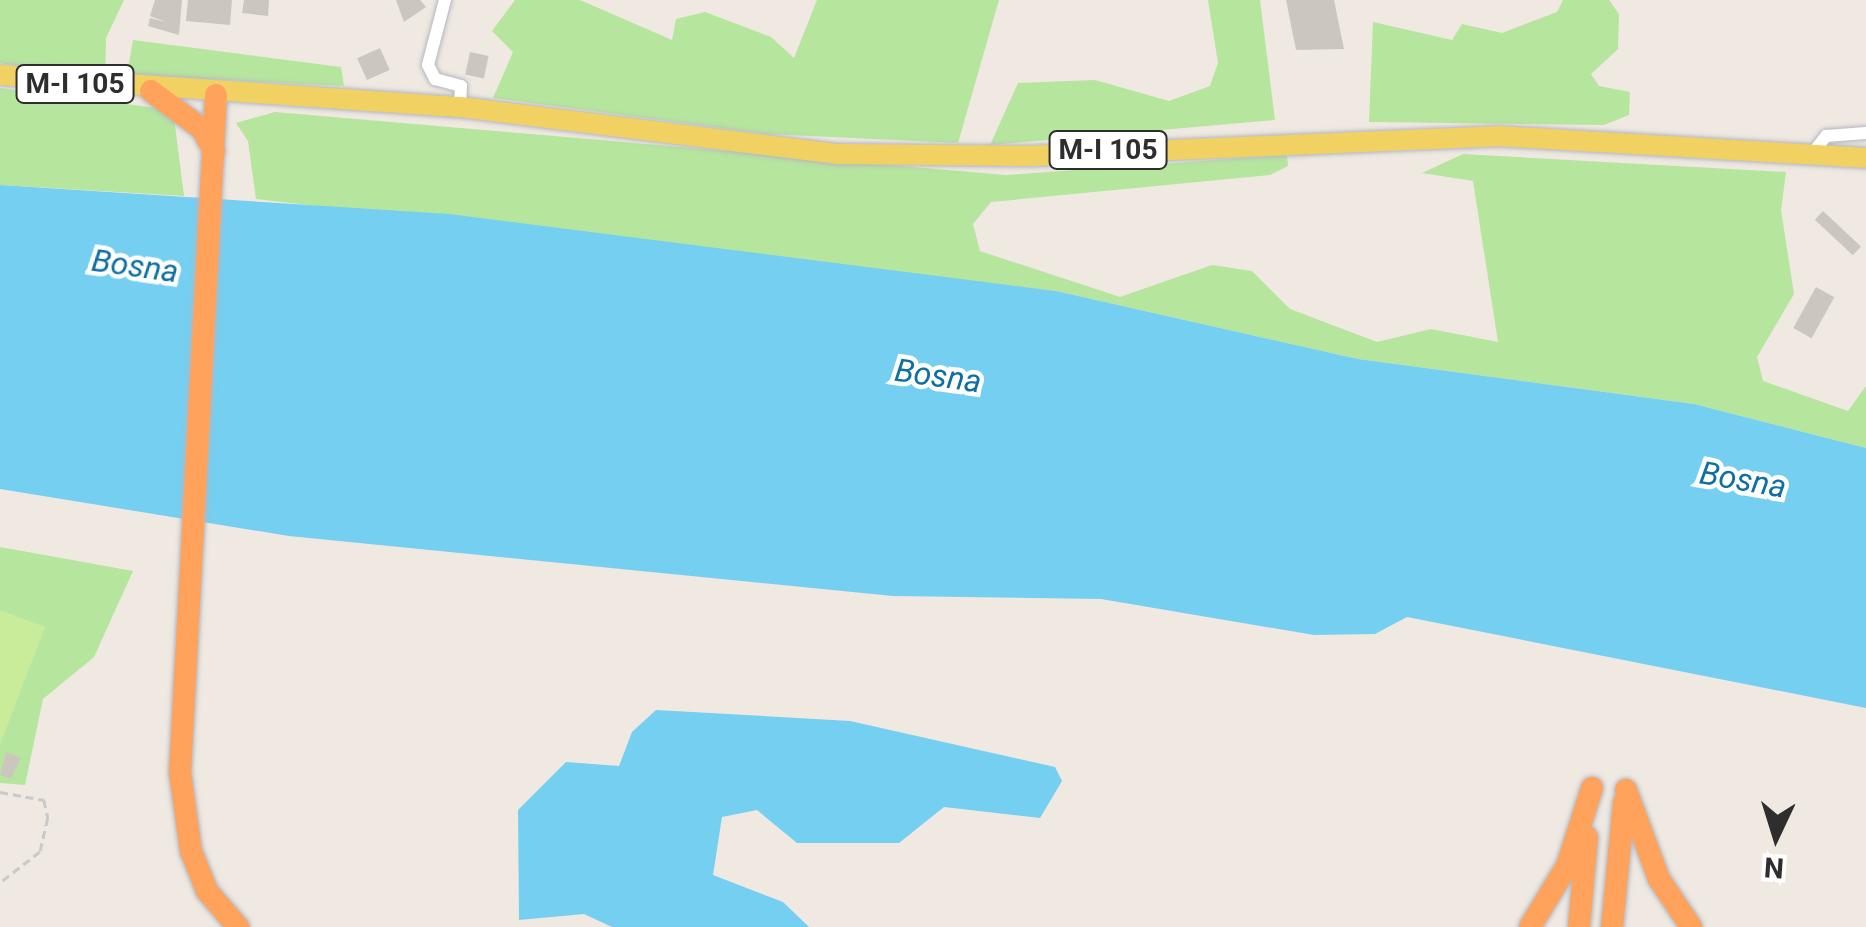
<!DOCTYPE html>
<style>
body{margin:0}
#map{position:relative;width:1866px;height:927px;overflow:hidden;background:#efe9e1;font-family:Roboto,sans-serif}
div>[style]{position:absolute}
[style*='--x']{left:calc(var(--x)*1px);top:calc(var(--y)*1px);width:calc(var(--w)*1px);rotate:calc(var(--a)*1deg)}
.green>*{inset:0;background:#b6e59e}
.pitch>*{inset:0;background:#c9ec9a}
.water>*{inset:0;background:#75cff0}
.building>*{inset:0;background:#cbc7bf;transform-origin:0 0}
.path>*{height:2.5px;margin-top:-1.25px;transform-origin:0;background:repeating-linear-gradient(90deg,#c9c9c9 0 8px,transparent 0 13px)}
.roads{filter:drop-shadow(0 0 2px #b4b7c1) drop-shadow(0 0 2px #b4b7c1)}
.street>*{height:12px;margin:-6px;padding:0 6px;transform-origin:6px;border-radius:6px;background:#fff}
.primary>*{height:20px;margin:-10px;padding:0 10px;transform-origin:10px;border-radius:10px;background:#f2d163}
.highway>*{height:22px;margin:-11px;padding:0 11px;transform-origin:11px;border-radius:11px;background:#ffa35c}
span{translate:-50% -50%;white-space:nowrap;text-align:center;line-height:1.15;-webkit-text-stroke:9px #fff;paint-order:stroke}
.shield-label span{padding:2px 8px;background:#fff;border:2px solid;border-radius:8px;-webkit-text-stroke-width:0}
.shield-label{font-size:28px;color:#2e2e2e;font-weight:700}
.water-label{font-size:32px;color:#0d6fa3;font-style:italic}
.north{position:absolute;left:1726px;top:787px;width:100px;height:100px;-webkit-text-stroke:8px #fff;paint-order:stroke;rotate:184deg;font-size:28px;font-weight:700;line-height:40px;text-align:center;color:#2e2e2e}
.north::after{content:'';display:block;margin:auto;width:35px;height:45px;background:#2e2e2e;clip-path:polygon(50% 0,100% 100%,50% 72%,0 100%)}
</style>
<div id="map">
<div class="green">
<div style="clip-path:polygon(0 0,124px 0,106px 38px,105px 78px,0 63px)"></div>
<div style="clip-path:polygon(515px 0,580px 0,672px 40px,676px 19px,705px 12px,771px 37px,794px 58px,817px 0,999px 0,958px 143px,767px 134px,493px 98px,513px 52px,492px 31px)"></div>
<div style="clip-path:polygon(1208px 0,1260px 0,1275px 120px,990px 145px,1018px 83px,1095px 80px,1169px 101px,1210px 86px,1218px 63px)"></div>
<div style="clip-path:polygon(1563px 0,1609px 0,1619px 14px,1618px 49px,1591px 74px,1599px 86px,1630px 92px,1629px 115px,1604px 125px,1369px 122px,1373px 22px,1452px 40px,1462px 24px,1502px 33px,1557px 12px)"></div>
<div style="clip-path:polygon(133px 40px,341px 67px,344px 86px,127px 75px)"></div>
<div style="clip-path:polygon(0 88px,173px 110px,184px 196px,0 185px)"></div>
<div style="clip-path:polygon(275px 112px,1006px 175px,1287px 155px,1288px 166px,1270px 175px,991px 202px,973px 224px,980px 251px,1120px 297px,1212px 265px,1252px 271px,1290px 309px,1377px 342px,1431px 329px,1498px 342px,1473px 181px,1422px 173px,1463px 154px,1786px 172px,1781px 210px,1794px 294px,1757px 357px,1763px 381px,1848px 411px,1866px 386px,1866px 448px,1694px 404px,1358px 359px,1056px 291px,256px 199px,248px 141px,236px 123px)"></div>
<div style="clip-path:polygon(0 547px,133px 571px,94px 657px,43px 699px,25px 785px,0 783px)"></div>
</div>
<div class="pitch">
<div style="clip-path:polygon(0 610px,45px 627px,0 745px)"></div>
</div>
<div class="water">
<div style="clip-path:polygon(0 185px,449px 214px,1056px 291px,1358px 359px,1694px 404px,1866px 448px,1866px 708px,1407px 617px,1375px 634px,1314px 635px,1101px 599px,893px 596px,289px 536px,0 489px)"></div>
<div style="clip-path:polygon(656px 710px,850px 721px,1055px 767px,1062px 781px,1040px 818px,944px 807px,899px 843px,797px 843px,757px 810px,722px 817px,713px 875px,783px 902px,809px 927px,612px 927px,584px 914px,519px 920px,518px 810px,566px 762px,619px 766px,632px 732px)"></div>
</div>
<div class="building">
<div style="clip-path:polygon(155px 0,182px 0,179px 35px,148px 26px,150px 18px,166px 22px,150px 16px)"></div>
<div style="clip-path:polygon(188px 0,232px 0,230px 25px,186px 21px)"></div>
<div style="clip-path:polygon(244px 0,269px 0,268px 16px,242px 13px)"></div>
<div style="clip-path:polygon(396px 0,420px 0,426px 7px,404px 22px)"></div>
<div style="clip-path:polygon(1286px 0,1334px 0,1344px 49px,1296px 50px)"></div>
<div style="left:380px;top:48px;width:24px;height:25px;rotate:66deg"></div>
<div style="left:470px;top:52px;width:19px;height:23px;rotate:12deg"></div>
<div style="left:1823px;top:211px;width:52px;height:12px;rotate:43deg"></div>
<div style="left:1816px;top:287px;width:21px;height:47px;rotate:29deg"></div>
<div style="clip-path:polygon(6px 752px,21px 758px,11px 779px,0 775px)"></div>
</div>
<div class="path">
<div style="--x:0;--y:792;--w:45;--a:10.3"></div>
<div style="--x:44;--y:800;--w:18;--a:77"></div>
<div style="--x:48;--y:818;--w:35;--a:103"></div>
<div style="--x:40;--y:852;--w:51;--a:142.2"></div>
</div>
<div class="roads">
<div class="street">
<div style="--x:445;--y:0;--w:67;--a:104.7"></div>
<div style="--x:428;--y:65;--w:16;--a:63"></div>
<div style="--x:435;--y:79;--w:27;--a:15"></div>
<div style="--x:461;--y:86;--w:21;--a:93"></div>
<div style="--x:1812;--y:154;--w:23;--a:-52"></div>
<div style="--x:1826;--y:136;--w:40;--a:-4.3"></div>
</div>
<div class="primary">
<div style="--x:0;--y:75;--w:461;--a:4"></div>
<div style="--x:460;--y:107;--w:383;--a:7.1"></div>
<div style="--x:840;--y:154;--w:189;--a:0.6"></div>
<div style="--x:1029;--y:156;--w:469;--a:-2.4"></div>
<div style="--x:1498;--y:136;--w:369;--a:3.4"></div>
</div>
<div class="highway">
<div style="--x:151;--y:91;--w:64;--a:36.7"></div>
<div style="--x:202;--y:129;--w:25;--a:61"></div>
<div style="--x:216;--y:95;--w:678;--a:93.04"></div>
<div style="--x:180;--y:772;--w:80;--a:82.1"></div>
<div style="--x:191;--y:851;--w:43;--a:68.2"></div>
<div style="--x:207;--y:891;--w:48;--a:49.3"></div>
<div style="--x:1626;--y:790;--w:95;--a:69.7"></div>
<div style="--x:1659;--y:879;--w:58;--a:56.3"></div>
<div style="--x:1530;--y:927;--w:71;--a:-58.8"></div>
<div style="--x:1567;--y:866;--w:82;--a:-72.2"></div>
<div style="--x:1579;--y:927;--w:90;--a:-84.9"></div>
<div style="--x:1612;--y:927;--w:125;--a:-84.5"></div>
</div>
</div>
<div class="shield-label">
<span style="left:75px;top:84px">M-I 105</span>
<span style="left:1108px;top:150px">M-I 105</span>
</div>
<div class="water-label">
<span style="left:135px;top:266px;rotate:8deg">Bosna</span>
<span style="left:938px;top:376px;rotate:8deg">Bosna</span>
<span style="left:1743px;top:480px;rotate:10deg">Bosna</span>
</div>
<div class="north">N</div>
</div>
